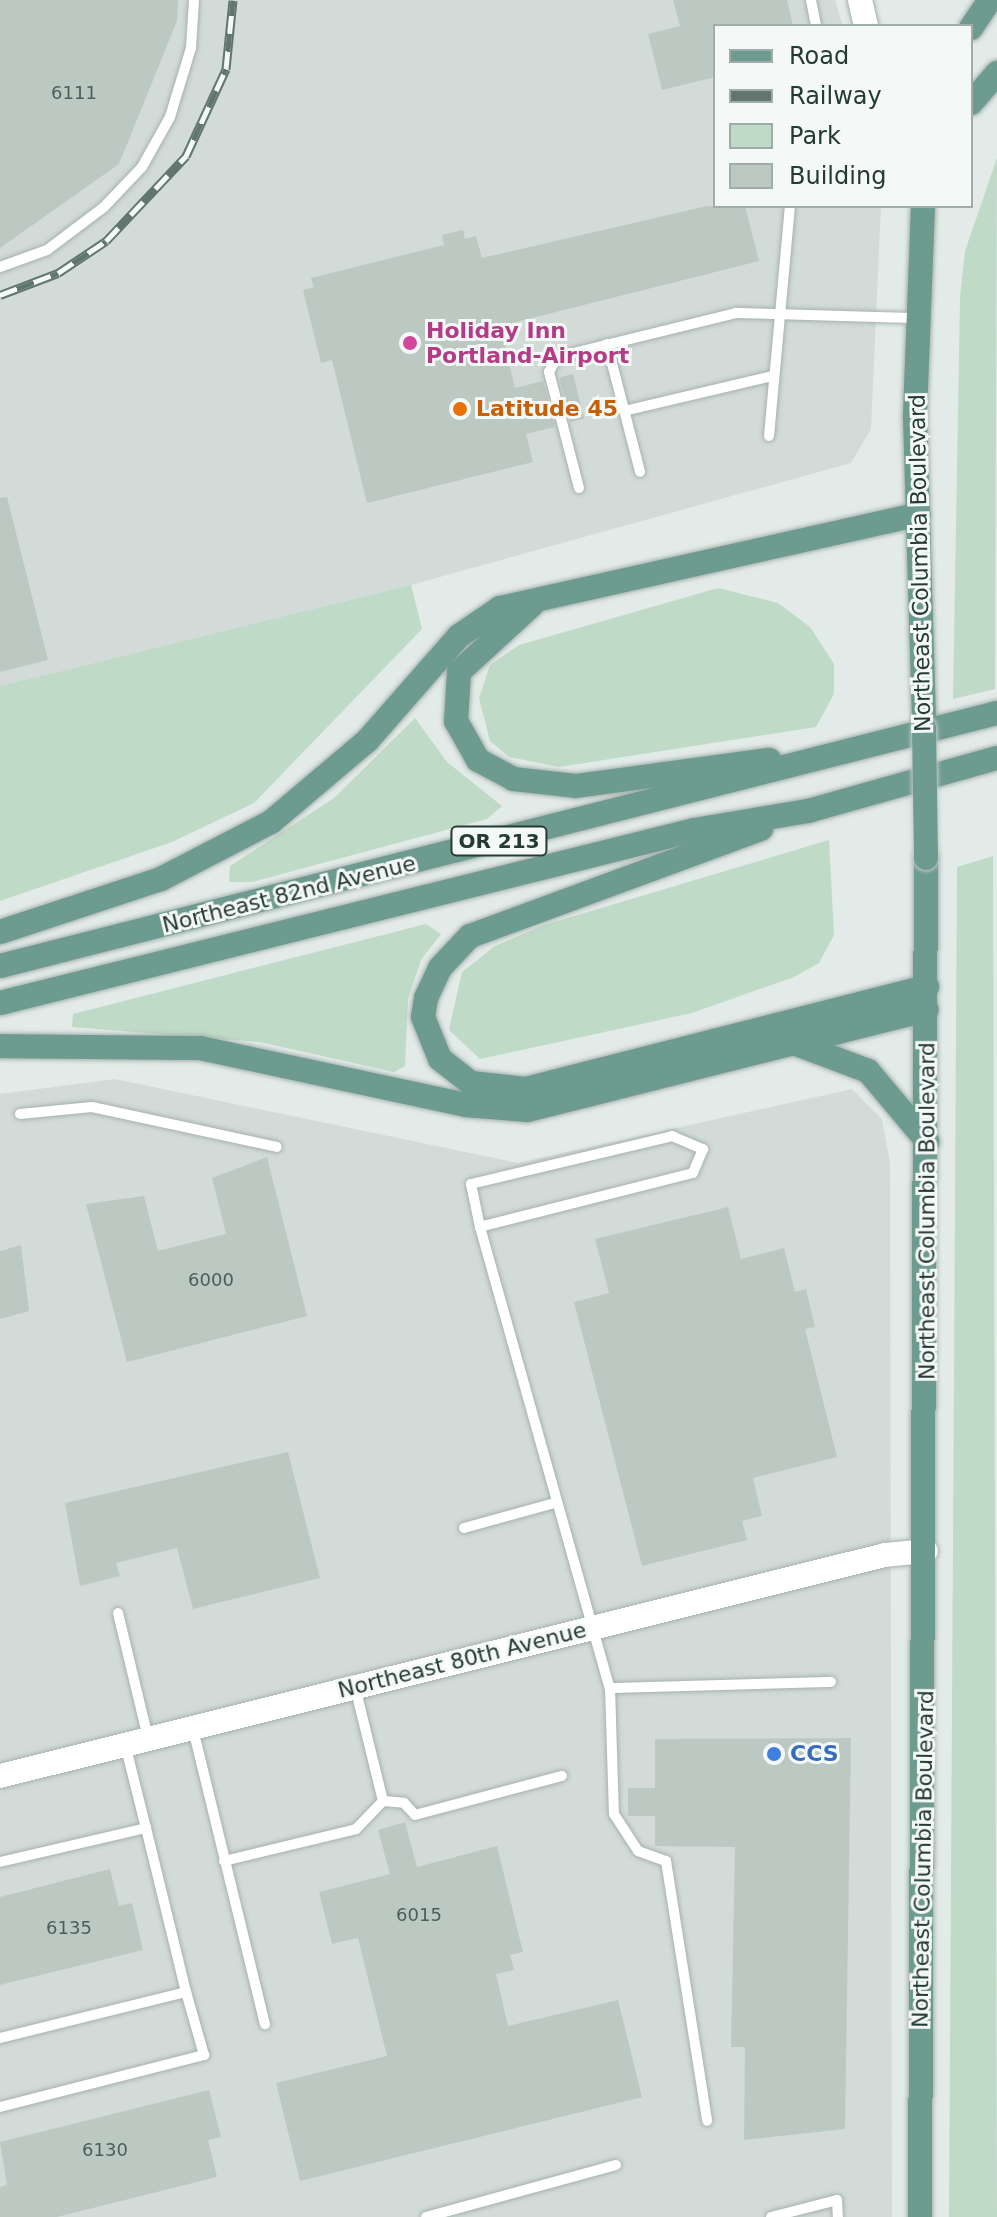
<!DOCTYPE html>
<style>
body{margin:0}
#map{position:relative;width:997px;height:2217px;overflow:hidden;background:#e3ebe8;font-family:"DejaVu Sans",sans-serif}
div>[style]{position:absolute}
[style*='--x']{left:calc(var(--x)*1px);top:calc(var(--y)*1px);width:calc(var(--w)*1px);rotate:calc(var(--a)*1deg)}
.built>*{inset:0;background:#d2dbd7}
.green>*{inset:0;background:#bfdac6}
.building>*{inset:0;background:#bcc9c3;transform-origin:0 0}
.roads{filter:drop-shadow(0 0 2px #a6b2ae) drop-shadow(0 0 2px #a6b2ae)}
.lane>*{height:10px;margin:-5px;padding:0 5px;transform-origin:5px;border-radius:5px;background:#fff}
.secondary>*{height:24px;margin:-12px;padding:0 12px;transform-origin:12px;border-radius:12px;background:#fff}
.primary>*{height:24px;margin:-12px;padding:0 12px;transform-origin:12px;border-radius:12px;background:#6d9b8f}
.rail>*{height:9px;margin-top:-4.5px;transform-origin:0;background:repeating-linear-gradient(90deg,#f4f8f6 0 18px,#60766f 0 36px);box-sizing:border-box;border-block:2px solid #60766f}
.bridges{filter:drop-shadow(0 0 2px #c2c8c6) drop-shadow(0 0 2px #c2c8c6)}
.primary-bridge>*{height:24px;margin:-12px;padding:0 12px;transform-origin:12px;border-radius:12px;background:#6d9b8f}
.dots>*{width:22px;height:22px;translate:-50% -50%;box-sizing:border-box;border:4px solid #f4f8f6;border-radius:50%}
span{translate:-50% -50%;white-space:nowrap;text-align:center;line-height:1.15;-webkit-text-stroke:6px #f4f8f6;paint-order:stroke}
.number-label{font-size:18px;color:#4b5e58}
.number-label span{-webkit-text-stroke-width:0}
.shield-label span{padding:2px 6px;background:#f4f8f6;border:2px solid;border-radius:6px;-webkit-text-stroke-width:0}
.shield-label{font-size:20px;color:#253a34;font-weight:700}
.hotel-label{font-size:22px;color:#b23c85;font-weight:700}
.left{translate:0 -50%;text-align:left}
.food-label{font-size:22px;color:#c56008;font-weight:700}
.street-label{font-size:22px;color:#253a34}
.shop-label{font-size:22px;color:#366cbe;font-weight:700}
.legend{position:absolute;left:713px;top:24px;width:260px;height:184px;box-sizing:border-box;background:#f4f8f6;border:2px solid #a1aca8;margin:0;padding:10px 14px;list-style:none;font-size:24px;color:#253a34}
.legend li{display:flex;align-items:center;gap:16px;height:40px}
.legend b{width:40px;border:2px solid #a1aca8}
</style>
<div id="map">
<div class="built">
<div style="clip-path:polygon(0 0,835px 0,843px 26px,715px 26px,715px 206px,881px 206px,871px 429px,851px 463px,411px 585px,0 686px)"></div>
<div style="clip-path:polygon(115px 1079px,518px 1163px,852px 1089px,882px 1119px,890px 1162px,892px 2217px,0 2217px,0 1094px)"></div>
</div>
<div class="green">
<div style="clip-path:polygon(997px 158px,995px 689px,953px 699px,960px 297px,965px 251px)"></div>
<div style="clip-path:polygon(411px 585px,422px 629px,254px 803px,172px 842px,0 901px,0 686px)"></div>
<div style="clip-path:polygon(718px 588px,778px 603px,810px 627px,834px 664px,834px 694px,816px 727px,559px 767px,509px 757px,490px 741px,479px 698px,490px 665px,519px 645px)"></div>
<div style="clip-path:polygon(415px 718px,447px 762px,502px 806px,487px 819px,252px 882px,229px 882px,230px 866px,334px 798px)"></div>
<div style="clip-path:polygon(829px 840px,834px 935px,819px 963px,794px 977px,692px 1013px,480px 1059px,449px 1030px,462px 972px,495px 946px,544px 925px)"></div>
<div style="clip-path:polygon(993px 856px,997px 2217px,949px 2217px,957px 867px)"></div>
<div style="clip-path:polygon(426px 924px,441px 934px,421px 960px,408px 999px,405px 1066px,394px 1072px,260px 1042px,72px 1027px,73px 1014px)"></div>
</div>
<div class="building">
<div style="clip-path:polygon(0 0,178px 0,177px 21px,119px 164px,0 248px)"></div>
<div style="clip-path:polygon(673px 0,787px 0,793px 26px,715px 26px,715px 77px,662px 90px,648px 34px,680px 26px)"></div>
<div style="clip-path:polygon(707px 206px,745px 206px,759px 261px,500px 326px,515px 388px,543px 381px,555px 427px,526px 434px,533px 462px,367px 503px,332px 360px,321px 363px,303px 290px,314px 287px,311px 278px,444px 245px,442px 235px,463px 230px,465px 239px,476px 236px,482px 258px)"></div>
<div style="left:573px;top:374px;width:46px;height:14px;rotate:76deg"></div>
<div style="clip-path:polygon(7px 497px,48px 660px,0 672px,0 498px)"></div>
<div style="clip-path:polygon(267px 1157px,307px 1316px,127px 1362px,86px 1204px,144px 1196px,158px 1251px,226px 1234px,212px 1178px)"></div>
<div style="clip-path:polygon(728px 1207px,741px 1259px,784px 1248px,795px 1292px,806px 1289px,815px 1327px,805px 1329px,837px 1457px,753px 1478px,762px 1516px,742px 1521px,747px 1540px,642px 1566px,574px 1302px,609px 1293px,595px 1239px)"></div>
<div style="clip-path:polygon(21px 1245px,29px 1311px,0 1319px,0 1251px)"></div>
<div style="clip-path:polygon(288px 1452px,320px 1578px,193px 1609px,177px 1548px,116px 1563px,120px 1576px,80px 1586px,65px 1503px)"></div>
<div style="clip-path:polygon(851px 1738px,845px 2129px,744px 2140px,745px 2047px,731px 2047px,735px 1847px,655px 1846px,655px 1816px,628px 1816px,628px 1788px,655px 1788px,655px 1739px)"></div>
<div style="clip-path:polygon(405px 1822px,417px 1867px,497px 1846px,523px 1952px,510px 1955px,514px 1970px,496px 1974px,508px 2026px,618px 2000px,642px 2097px,300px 2181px,276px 2083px,387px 2056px,358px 1938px,332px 1944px,319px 1892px,390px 1874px,378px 1830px)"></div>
<div style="clip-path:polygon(110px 1869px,119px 1906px,132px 1903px,143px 1950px,0 1985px,0 1897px)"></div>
<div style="clip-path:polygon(209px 2090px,221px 2137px,208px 2140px,217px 2177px,57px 2217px,0 2217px,0 2187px,7px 2185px,0 2142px)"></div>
</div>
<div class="roads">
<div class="lane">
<div style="--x:811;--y:0;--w:26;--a:79"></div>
<div style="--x:0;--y:267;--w:50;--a:-19.9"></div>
<div style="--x:47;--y:250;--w:71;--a:-37"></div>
<div style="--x:104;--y:207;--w:55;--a:-46.5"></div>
<div style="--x:142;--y:167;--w:57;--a:-60.8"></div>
<div style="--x:170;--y:117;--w:72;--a:-73.1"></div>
<div style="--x:191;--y:48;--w:48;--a:-86.4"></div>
<div style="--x:607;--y:344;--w:132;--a:75.5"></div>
<div style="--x:624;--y:411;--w:152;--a:-13.3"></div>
<div style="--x:769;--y:436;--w:231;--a:-84.8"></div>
<div style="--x:579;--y:488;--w:120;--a:-104.5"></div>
<div style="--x:549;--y:372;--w:17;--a:-62"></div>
<div style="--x:557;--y:357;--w:184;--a:-13.8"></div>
<div style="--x:736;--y:313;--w:179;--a:1.6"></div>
<div style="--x:20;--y:1114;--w:72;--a:-5.6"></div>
<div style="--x:92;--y:1107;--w:189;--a:12.2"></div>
<div style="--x:480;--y:1227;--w:44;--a:-101.8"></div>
<div style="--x:471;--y:1184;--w:207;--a:-13.4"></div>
<div style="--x:672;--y:1136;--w:34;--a:23"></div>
<div style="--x:703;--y:1149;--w:26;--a:113"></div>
<div style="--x:693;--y:1173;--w:220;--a:165.8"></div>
<div style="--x:480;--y:1227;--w:479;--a:74.3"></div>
<div style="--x:610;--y:1688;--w:221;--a:-1.6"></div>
<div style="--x:464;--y:1528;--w:94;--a:-15.4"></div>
<div style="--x:118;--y:1613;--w:129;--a:76.5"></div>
<div style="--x:355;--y:1687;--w:117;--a:76.2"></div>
<div style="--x:610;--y:1688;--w:126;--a:88.2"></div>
<div style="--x:614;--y:1814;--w:44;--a:57"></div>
<div style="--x:638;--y:1851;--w:30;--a:20"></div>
<div style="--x:666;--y:1861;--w:263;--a:81"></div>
<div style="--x:193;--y:1729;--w:304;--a:76.3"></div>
<div style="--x:125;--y:1744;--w:87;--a:76"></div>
<div style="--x:224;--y:1861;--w:136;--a:-13.6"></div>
<div style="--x:356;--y:1829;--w:39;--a:-46"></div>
<div style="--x:383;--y:1801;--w:21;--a:5"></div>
<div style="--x:404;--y:1803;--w:16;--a:47"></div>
<div style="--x:415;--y:1815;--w:152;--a:-14.9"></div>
<div style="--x:0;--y:1862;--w:150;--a:-13.1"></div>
<div style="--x:146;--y:1828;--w:169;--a:76.3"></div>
<div style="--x:186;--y:1992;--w:192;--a:166.1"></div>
<div style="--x:0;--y:2107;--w:211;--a:-14.3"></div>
<div style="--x:204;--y:2055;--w:66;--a:-105.9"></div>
<div style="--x:426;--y:2217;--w:197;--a:-15.3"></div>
<div style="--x:771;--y:2217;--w:68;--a:-14.4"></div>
<div style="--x:837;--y:2200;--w:17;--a:87"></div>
</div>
<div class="secondary">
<div style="--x:860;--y:0;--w:27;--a:77"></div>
<div style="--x:0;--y:1776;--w:912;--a:-14.02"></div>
<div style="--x:885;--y:1555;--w:41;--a:-5.6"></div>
</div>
<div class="primary">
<div style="--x:971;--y:28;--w:34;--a:-56"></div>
<div style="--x:971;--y:103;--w:40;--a:-49"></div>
<div style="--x:923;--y:206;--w:211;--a:92.2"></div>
<div style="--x:915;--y:417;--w:311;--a:88.3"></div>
<div style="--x:532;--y:605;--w:99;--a:137.5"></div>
<div style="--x:459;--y:672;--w:49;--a:93.5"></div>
<div style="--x:456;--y:721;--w:45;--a:60.6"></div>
<div style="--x:478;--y:760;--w:40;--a:28"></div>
<div style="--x:513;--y:779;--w:63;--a:6.3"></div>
<div style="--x:576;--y:786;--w:195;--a:-7.7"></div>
<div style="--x:761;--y:829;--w:310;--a:159.8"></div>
<div style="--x:470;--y:936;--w:44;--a:133.2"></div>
<div style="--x:440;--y:968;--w:33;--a:115"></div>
<div style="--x:426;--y:998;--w:19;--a:99"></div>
<div style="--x:423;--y:1017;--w:45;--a:68"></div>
<div style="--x:440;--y:1059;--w:39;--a:38"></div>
<div style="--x:471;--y:1083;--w:55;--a:6.2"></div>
<div style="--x:526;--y:1089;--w:414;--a:-14.3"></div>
<div style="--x:0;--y:932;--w:169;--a:-18.2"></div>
<div style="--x:161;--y:879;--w:124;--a:-27.4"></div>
<div style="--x:271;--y:822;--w:126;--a:-40.2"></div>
<div style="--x:367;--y:741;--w:140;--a:-48.8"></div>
<div style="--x:459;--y:636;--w:50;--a:-34.3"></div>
<div style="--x:500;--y:608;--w:429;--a:-12.6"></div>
<div style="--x:0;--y:966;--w:1029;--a:-14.24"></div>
<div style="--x:0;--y:1003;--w:715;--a:-14"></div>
<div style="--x:694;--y:830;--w:116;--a:-9.5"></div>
<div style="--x:808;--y:811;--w:196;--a:-15.7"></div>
<div style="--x:799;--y:1045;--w:74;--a:20.6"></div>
<div style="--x:868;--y:1071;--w:92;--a:49.9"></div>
<div style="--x:0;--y:1046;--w:200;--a:0.6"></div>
<div style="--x:200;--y:1048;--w:271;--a:12.1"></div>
<div style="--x:465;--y:1105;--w:63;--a:4.5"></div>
<div style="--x:528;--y:1110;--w:411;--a:-14.1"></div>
<div style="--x:920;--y:2217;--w:1359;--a:-89.75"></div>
</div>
</div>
<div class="rail">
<div style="--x:0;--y:295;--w:62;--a:-20.8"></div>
<div style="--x:58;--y:273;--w:58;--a:-33.7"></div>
<div style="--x:106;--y:241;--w:117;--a:-46.7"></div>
<div style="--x:186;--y:156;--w:96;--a:-65.3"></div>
<div style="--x:226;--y:69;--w:69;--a:-84.2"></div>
</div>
<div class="bridges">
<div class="primary-bridge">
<div style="--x:924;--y:728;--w:130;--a:89.1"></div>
</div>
</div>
<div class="dots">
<div style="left:410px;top:343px;background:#d1479c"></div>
<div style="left:460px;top:409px;background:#e8710a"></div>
<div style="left:774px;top:1754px;background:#3f7fe0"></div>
</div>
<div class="number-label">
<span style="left:74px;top:93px">6111</span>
<span style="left:211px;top:1280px">6000</span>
<span style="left:419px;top:1915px">6015</span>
<span style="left:69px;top:1928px">6135</span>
<span style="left:105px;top:2150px">6130</span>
</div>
<div class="shield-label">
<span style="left:499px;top:841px">OR 213</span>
</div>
<div class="hotel-label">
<span class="left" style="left:426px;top:343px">Holiday Inn<br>Portland-Airport</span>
</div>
<div class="food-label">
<span class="left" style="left:476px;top:409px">Latitude 45</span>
</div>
<div class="street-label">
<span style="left:920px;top:563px;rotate:-91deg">Northeast Columbia Boulevard</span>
<span style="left:289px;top:894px;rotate:-14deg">Northeast 82nd Avenue</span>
<span style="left:927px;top:1211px;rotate:-90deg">Northeast Columbia Boulevard</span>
<span style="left:462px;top:1660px;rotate:-14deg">Northeast 80th Avenue</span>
<span style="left:923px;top:1859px;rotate:-89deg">Northeast Columbia Boulevard</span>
</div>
<div class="shop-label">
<span class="left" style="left:790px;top:1754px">CCS</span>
</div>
<ul class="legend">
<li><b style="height:10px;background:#6d9b8f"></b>Road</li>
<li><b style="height:10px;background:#60766f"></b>Railway</li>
<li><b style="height:22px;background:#bfdac6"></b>Park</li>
<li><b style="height:22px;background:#bcc9c3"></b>Building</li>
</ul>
</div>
